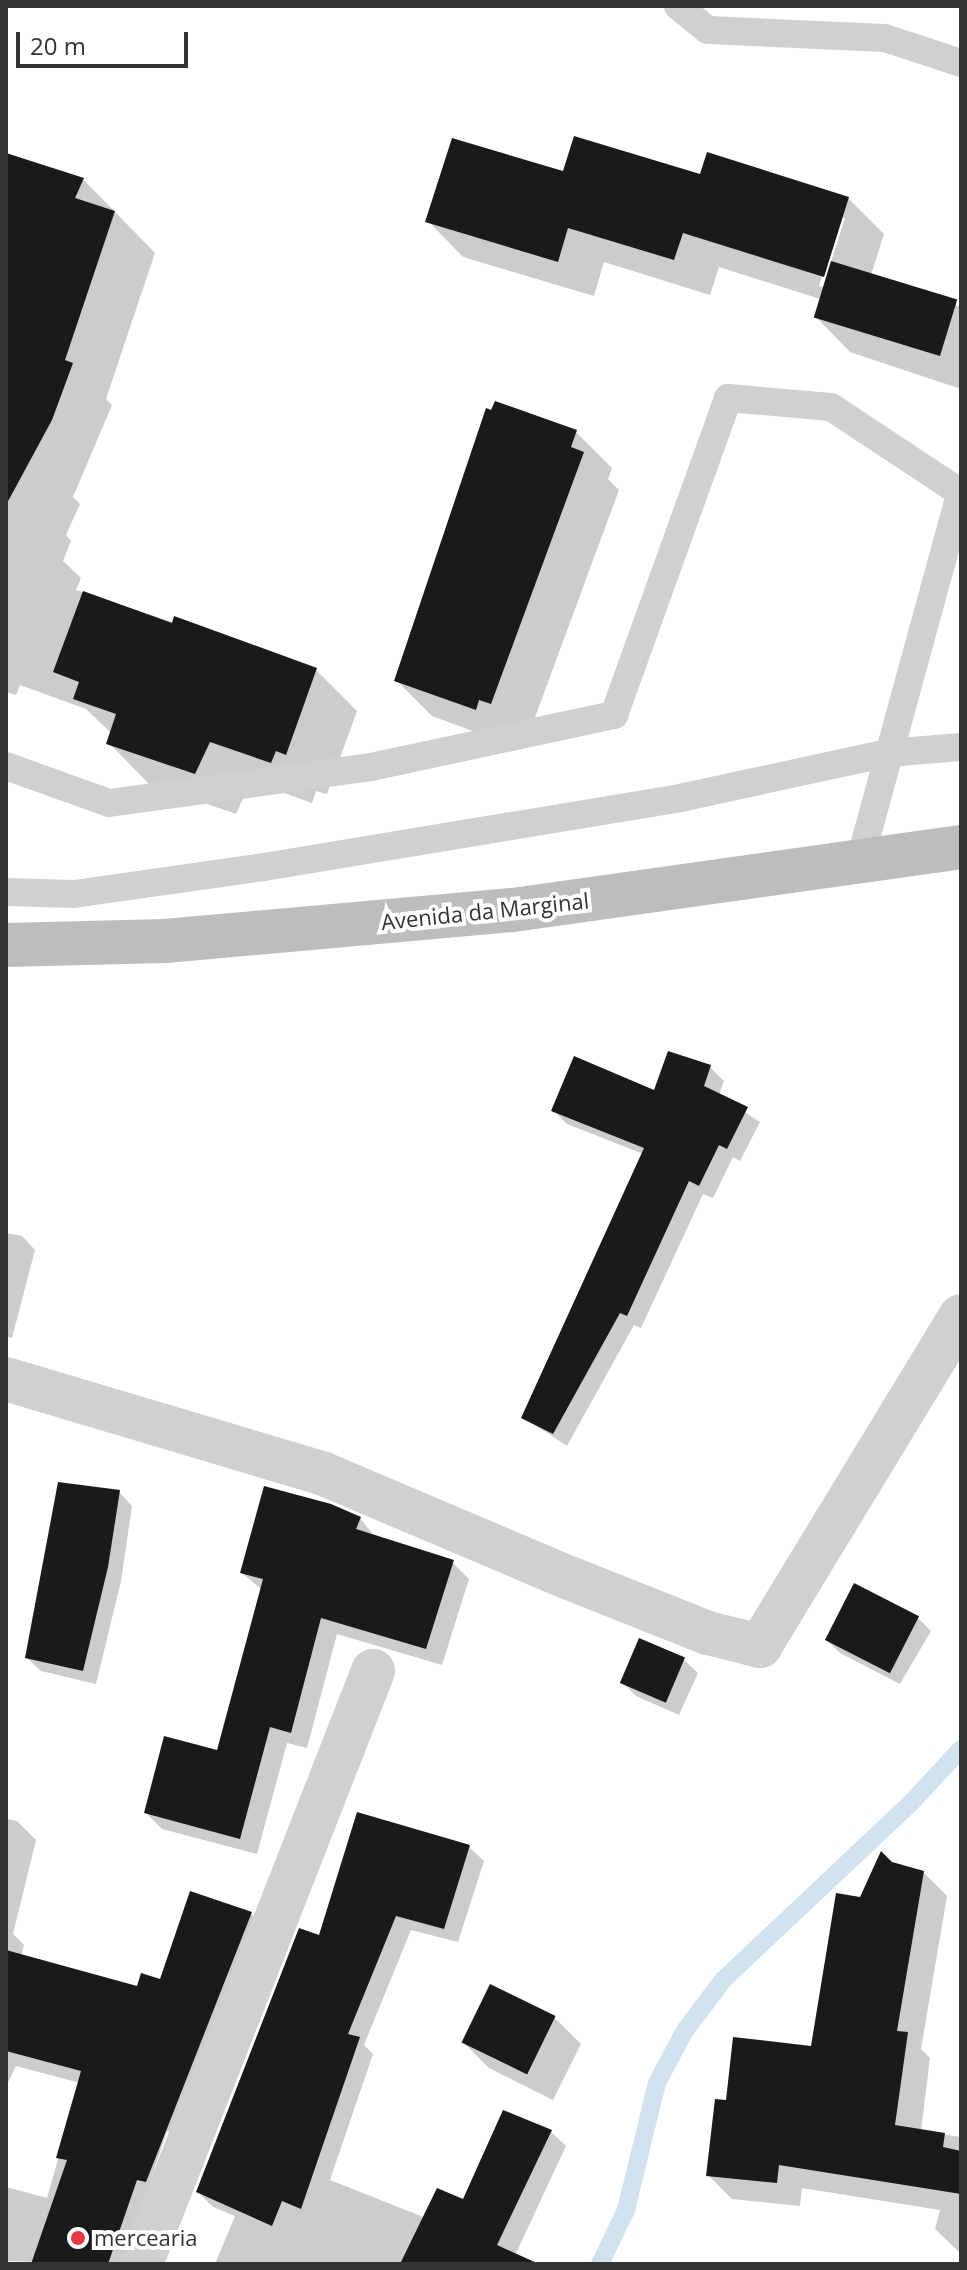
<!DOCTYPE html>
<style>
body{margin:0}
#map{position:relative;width:967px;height:2270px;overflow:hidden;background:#fff;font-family:"Open Sans",sans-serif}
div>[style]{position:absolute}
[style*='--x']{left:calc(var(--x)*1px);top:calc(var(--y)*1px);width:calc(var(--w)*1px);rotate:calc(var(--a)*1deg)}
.shadow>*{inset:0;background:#0003}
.stream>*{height:18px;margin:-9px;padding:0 9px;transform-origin:9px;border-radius:9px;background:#cfe2ee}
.building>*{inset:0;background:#1a1a1a;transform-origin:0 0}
.lane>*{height:28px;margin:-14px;padding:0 14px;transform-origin:14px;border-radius:14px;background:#d0d0d0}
.street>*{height:44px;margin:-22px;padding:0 22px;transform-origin:22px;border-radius:22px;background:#d0d0d0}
.secondary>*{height:44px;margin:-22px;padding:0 22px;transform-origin:22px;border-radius:22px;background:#bdbdbd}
.dots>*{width:22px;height:22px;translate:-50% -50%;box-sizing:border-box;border:4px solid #fff;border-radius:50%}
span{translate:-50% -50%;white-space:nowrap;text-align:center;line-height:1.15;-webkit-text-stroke:8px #fff;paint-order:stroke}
.street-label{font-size:22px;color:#333}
.poi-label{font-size:22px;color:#333}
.left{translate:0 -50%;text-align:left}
.frame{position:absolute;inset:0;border:8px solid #333;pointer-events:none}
.scale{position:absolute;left:16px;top:32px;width:172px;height:36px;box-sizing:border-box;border:4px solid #333;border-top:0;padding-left:10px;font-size:24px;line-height:28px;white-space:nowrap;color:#333;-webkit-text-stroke:6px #fff;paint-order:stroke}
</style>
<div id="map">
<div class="shadow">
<div style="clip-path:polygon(6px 155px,83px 179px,155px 253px,106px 399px,112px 405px,73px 497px,80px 504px,66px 535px,71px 541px,63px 561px,81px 578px,76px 590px,316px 670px,357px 711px,327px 794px,316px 791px,312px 803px,251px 781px,236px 814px,149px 784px,109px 743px,112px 734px,86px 709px,20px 685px,16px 695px,6px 692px)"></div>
<div style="clip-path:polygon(evenodd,565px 174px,701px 177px,848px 198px,884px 234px,871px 275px,961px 307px,961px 389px,850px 352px,815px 316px,820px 299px,719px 267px,710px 295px,604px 262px,594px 296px,463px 257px,428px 221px,565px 174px,841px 218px,845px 218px,823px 287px,819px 286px,841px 218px)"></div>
<div style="clip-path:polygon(576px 432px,612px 468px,608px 479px,619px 490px,527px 739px,511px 745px,432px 716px,396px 680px)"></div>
<div style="clip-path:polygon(710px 1067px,724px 1081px,719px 1095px,760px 1122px,740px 1161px,733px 1157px,713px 1198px,703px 1194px,641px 1328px,634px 1325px,567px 1446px,523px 1417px,643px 1154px,567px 1124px,553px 1110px,655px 1093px)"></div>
<div style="clip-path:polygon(6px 1233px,22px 1236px,35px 1250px,12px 1338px,6px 1336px)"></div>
<div style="clip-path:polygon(119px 1492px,132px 1506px,121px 1581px,96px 1684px,41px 1671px,27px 1658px)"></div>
<div style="clip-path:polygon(360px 1518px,375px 1537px,452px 1562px,469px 1579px,442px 1665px,337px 1634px,307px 1748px,287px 1743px,257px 1854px,162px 1829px,146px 1813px,218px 1753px,262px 1590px,242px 1573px)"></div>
<div style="clip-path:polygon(918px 1618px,931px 1631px,900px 1684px,840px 1653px,826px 1639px)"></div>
<div style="clip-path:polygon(684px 1660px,698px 1673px,679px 1715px,636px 1696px,622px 1682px)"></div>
<div style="clip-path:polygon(6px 1819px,17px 1821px,36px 1840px,13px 1934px,24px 1945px,21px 1956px,138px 1988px,161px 1982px,251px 1914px,269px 1932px,189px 2137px,167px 2131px,122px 2264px,6px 2261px,6px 2187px,47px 2198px,80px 2083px,16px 2066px,6px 2087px)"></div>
<div style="clip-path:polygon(469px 1847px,484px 1861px,458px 1942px,411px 1930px,364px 2045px,373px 2054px,330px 2180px,426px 2218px,464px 2202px,504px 2112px,551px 2132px,566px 2146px,511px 2264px,215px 2264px,235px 2216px,213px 2207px,198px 2192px,321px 1937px)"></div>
<div style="clip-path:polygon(891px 1864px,923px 1872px,947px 1896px,921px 2049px,930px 2058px,921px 2131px,961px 2137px,961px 2254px,935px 2229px,940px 2210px,802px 2188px,800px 2206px,732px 2199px,708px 2175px,727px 2102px,813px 2048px,861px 1899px)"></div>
<div style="clip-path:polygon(555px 2018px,581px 2044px,553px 2100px,489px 2068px,462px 2041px)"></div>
</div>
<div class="stream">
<div style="--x:600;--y:2264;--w:60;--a:-64.3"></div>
<div style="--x:626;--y:2210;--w:131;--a:-76.3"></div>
<div style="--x:657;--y:2083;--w:58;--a:-62.1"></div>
<div style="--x:684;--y:2032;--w:65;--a:-53.1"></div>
<div style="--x:723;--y:1980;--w:257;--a:-43.3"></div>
<div style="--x:910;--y:1804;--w:75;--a:-47.2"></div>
</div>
<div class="building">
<div style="clip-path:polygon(574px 136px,700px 174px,707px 152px,849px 197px,824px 277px,683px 233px,674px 260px,568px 228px,558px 262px,425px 222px,452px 138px,563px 171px)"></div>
<div style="clip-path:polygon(6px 153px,84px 178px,75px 198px,115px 211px,65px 360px,73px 363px,52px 420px,6px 505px)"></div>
<div style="left:831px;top:261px;width:132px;height:59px;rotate:17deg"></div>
<div style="clip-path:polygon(495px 401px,577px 430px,571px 447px,584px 452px,491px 704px,479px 700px,476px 710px,394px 681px,486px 408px,491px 410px)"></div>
<div style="clip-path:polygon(83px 591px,172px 623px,174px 616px,317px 668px,286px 755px,276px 751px,271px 763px,210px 742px,195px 774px,106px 744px,116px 714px,73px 699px,79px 682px,53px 672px)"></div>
<div style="clip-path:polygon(668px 1051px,711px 1065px,704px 1086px,748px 1107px,727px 1149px,719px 1145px,699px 1186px,689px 1181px,627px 1316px,620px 1313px,553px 1434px,521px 1418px,644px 1148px,551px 1111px,574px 1056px,654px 1090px)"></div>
<div style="clip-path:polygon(58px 1482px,120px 1490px,108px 1567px,83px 1671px,25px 1658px)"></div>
<div style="clip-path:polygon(264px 1486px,331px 1504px,361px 1517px,356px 1529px,454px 1560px,426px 1649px,321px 1618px,291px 1733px,270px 1727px,240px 1839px,144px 1813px,164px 1736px,217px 1750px,263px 1579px,240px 1573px)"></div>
<div style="left:854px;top:1583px;width:73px;height:64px;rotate:27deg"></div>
<div style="left:639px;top:1638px;width:50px;height:49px;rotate:23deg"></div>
<div style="clip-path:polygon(357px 1812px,470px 1845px,444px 1929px,396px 1916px,348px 2034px,360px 2037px,301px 2209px,282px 2201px,272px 2226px,196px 2192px,299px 1928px,319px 1935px)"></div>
<div style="clip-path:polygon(881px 1851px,892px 1862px,924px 1871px,897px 2031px,908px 2032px,895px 2125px,945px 2133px,943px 2147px,961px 2151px,961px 2194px,779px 2165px,777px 2183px,706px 2176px,715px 2099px,726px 2100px,733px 2037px,811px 2046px,836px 1893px,860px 1897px)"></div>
<div style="clip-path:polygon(190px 1891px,252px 1912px,146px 2182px,137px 2180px,108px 2264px,31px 2264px,67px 2160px,56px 2158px,81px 2071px,6px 2051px,6px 1950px,137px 1986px,141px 1973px,160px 1979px)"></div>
<div style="left:490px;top:1984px;width:73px;height:65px;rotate:26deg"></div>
<div style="clip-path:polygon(503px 2110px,552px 2130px,497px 2245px,539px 2264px,400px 2264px,437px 2188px,463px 2199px)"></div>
</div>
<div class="lane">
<div style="--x:678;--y:6;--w:38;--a:39"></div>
<div style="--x:708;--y:30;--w:177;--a:2.6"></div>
<div style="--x:885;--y:38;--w:80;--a:18.2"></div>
<div style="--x:6;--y:766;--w:109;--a:19.8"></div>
<div style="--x:109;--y:803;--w:264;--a:-7.8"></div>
<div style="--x:371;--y:767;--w:249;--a:-12.1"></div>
<div style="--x:614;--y:715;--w:337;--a:-70.2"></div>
<div style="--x:728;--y:398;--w:103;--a:5"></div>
<div style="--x:831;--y:407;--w:156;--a:33.5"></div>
<div style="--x:859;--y:864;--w:386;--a:-74.7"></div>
<div style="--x:6;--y:892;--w:68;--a:1.7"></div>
<div style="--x:74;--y:894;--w:192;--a:-8.1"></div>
<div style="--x:264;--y:867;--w:422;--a:-9.4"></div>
<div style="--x:680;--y:798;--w:213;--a:-12.2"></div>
<div style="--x:888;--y:753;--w:73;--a:-4.7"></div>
</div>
<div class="street">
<div style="--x:6;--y:1379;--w:332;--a:16.6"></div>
<div style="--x:324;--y:1474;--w:264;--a:23"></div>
<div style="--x:567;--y:1577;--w:152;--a:21.7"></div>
<div style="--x:708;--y:1633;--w:54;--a:14"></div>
<div style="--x:760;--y:1646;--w:386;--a:-58.7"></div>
<div style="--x:141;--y:2264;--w:637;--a:-68.63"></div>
</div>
<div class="secondary">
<div style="--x:6;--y:945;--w:159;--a:-1.4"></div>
<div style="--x:165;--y:941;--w:349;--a:-5.1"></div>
<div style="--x:513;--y:910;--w:452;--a:-8"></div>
</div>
<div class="dots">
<div style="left:78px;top:2238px;background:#e63946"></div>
</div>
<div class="street-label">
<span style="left:485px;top:911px;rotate:-6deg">Avenida da Marginal</span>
</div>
<div class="poi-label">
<span class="left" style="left:94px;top:2238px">mercearia</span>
</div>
<div class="frame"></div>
<div class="scale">20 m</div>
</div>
